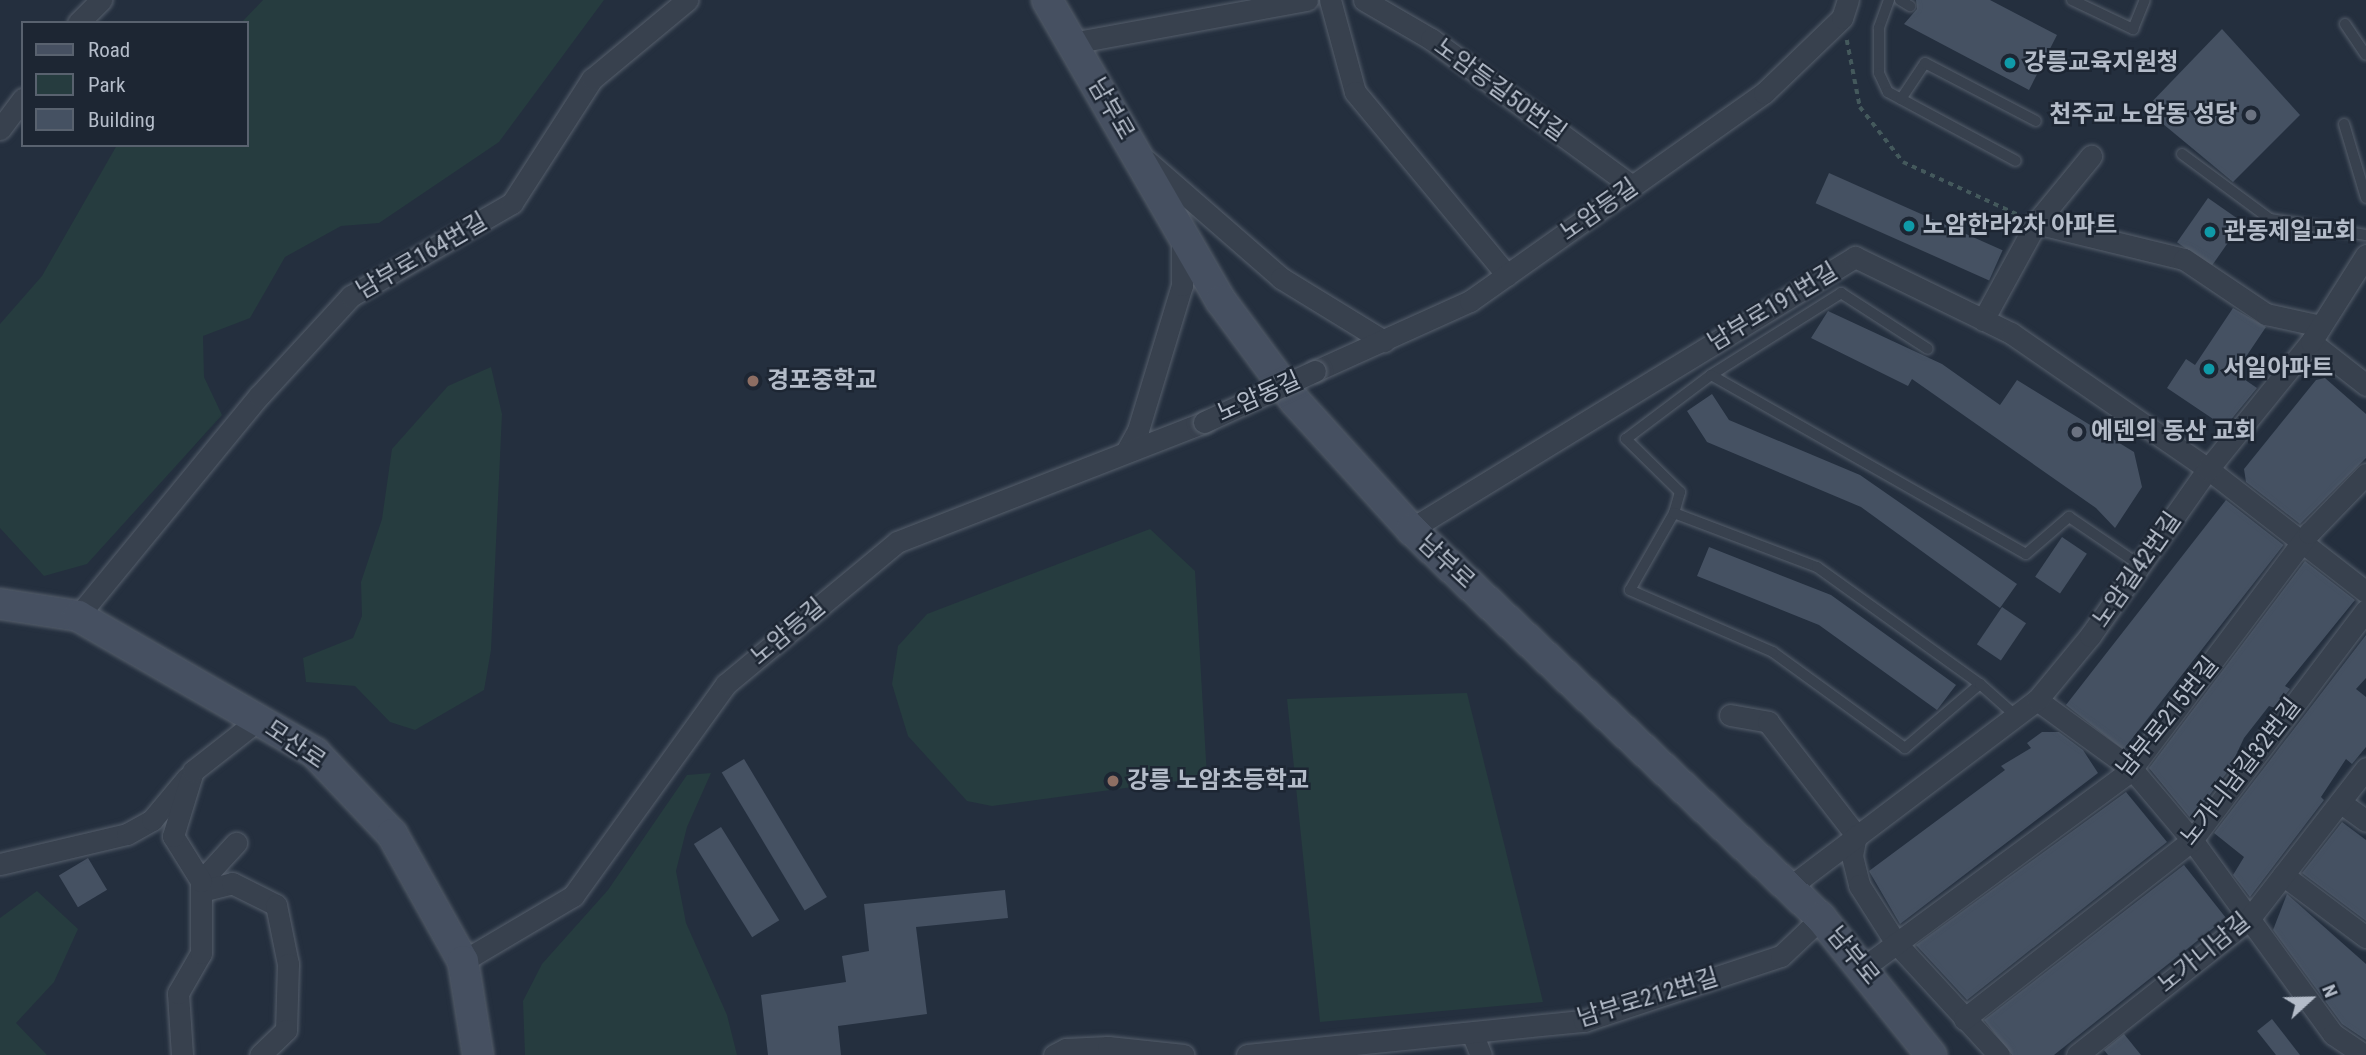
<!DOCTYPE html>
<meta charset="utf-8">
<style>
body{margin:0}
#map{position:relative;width:2366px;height:1055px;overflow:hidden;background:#242f3e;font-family:"Roboto Condensed","Noto Sans KR",sans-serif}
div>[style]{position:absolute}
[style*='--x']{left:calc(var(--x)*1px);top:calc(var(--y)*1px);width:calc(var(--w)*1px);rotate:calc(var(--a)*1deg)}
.green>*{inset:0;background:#263c3f}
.building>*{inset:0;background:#455162;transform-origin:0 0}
.path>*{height:3.5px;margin-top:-1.75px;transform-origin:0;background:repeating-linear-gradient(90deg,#44595c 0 5px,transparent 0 10px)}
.roads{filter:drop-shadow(0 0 2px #565f6c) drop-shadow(0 0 2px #565f6c)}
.lane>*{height:10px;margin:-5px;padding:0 5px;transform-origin:5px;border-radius:5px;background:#38414e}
.street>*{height:21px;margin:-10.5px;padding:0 10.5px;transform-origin:10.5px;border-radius:10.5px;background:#38414e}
.secondary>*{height:30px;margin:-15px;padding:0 15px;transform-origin:15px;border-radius:15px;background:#465061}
.bridges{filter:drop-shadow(0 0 2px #565f6c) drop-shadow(0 0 2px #565f6c)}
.street-bridge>*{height:21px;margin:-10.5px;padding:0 10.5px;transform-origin:10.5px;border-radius:10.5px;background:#38414e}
.dots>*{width:19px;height:19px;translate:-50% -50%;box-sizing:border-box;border:4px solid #1d2633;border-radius:50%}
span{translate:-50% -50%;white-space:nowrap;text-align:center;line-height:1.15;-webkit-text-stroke:5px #1d2633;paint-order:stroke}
.poi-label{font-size:24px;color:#b4bcc9;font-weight:700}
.left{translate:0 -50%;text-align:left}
.right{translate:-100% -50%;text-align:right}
.street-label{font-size:24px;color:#b4bcc9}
.legend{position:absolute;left:21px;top:21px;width:228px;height:126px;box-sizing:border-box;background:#1d2633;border:2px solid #59626f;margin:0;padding:9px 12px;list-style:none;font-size:21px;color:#b4bcc9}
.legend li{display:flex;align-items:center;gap:14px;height:35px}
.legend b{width:35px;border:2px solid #59626f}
.north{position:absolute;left:2275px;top:964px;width:70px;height:70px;-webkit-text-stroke:5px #1d2633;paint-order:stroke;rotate:68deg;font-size:19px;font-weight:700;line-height:28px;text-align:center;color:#b4bcc9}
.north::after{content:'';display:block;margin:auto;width:24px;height:32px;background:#b4bcc9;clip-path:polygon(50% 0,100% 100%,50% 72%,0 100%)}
</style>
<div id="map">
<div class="green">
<div style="clip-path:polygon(263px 0,604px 0,499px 142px,379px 223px,341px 226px,285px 257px,250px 318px,203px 336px,204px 377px,222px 415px,87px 564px,44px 576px,0 528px,0 324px,42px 276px,117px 145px,247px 145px,247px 23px,241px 23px)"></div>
<div style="clip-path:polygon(491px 367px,502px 414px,491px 650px,484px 690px,415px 730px,390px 722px,355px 686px,306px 682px,303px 658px,353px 638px,362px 616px,361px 582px,382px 519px,392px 449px,448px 386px)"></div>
<div style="clip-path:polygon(1150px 529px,1195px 571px,1207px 777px,992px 806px,967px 801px,908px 736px,892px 684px,898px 646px,927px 614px)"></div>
<div style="clip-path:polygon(1467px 693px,1543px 1002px,1320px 1022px,1287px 699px)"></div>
<div style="clip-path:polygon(711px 773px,687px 827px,676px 871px,686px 923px,727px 1015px,737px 1055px,525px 1055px,523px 1001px,542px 964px,608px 890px,687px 775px)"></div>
<div style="clip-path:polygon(37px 891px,78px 929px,54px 982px,16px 1023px,47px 1055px,0 1055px,0 918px)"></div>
</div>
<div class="building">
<div style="clip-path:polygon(1916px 0,1990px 0,2057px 35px,2029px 90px,1904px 24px,1917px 9px)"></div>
<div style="clip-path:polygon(2222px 29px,2300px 115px,2233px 182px,2145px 109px)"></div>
<div style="left:1829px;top:173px;width:190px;height:33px;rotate:24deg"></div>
<div style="left:2208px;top:198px;width:42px;height:54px;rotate:35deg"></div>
<div style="clip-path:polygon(2233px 308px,2266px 327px,2235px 373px,2257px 388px,2225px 427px,2167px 388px,2186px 359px,2195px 365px)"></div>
<div style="clip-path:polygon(1828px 311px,1942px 364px,2000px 405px,2017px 380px,2134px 452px,2142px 487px,2115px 528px,2096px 508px,1912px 379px,1908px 386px,1811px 338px)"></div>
<div style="clip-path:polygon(2325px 378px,2366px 414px,2366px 458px,2300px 524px,2246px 482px,2244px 469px,2316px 380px)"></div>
<div style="clip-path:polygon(1712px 394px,1729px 420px,1860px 475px,2017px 584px,2000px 608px,1861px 507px,1707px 442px,1687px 411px)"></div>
<div style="left:2226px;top:500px;width:73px;height:260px;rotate:38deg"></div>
<div style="left:2062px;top:537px;width:30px;height:48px;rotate:34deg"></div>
<div style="clip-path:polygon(1709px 547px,1831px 595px,1956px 685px,1937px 710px,1819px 625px,1697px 576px)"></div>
<div style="clip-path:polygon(2305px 561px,2355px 600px,2285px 686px,2290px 689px,2275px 708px,2269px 706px,2244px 738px,2229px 770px,2191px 819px,2149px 768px)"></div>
<div style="left:2002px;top:607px;width:29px;height:45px;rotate:34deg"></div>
<div style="clip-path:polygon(2366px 635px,2366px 678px,2356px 689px,2366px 697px,2366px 747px,2352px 764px,2346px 759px,2321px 797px,2324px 800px,2250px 897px,2233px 875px,2244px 857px,2214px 833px)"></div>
<div style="clip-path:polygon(2042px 732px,2059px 732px,2083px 750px,2098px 773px,1900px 924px,1869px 871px,2005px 770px,2001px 766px,2031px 748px,2027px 743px)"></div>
<div style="left:744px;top:759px;width:161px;height:26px;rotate:59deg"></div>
<div style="clip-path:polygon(2126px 792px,2167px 842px,1967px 1000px,1916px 945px)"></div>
<div style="clip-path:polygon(2342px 822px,2366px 840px,2366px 921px,2302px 873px)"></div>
<div style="left:721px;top:827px;width:110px;height:32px;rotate:58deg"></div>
<div style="left:88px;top:858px;width:37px;height:34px;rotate:59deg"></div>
<div style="clip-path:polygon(2184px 865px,2226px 918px,2054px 1055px,2012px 1055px,1984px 1020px)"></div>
<div style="clip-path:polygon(1005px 890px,1008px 918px,916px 927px,927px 1014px,838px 1026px,841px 1055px,768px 1055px,761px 995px,846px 982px,842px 956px,869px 951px,864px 904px)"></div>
<div style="clip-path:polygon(2287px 894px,2366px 964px,2366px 1040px,2342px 1024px,2273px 930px)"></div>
<div style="clip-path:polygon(2272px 1019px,2300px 1055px,2276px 1055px,2257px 1031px)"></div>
<div style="clip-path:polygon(2124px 1034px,2141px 1055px,2108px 1055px,2104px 1050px)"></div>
</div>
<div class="path">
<div style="--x:1847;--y:40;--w:68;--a:79"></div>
<div style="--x:1860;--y:107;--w:70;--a:52"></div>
<div style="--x:1903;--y:162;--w:128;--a:24.6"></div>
</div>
<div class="roads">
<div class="lane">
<div style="--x:1889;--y:0;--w:30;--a:110"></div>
<div style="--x:1879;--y:28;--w:45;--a:90"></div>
<div style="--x:1879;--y:73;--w:21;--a:65"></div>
<div style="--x:1888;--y:92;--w:145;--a:28.3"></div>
<div style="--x:1900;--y:0;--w:12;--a:31"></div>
<div style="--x:2072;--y:0;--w:68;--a:25.4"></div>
<div style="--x:2133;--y:29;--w:31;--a:-68"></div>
<div style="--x:2345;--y:24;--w:37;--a:56"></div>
<div style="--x:1901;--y:99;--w:43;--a:-56.3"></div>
<div style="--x:1925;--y:63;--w:125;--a:27.6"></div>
<div style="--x:2344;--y:124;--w:77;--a:73.4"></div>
<div style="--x:2182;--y:154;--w:109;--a:36.5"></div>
<div style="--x:2270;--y:219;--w:97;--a:9.5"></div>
<div style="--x:1711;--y:375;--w:154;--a:-32.2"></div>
<div style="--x:1841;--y:293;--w:103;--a:32.8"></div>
<div style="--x:1674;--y:513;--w:22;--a:-74"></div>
<div style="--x:1680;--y:492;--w:76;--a:-135.5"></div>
<div style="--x:1626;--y:439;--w:106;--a:-37"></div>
<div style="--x:1711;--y:375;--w:362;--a:29.6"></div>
<div style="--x:2026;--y:554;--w:57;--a:-40.7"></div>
<div style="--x:2069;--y:517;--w:86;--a:34.1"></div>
<div style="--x:1980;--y:684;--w:99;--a:139.5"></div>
<div style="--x:1905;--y:748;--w:163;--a:-144"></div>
<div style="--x:1773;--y:652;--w:156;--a:-156.6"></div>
<div style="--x:1630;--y:590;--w:89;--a:-60.3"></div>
<div style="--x:1674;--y:513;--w:153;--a:20.7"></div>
<div style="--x:1817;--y:567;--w:201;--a:35.7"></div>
<div style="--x:1980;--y:684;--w:47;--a:41.5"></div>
</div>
<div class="street">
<div style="--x:1330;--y:0;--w:95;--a:74.8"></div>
<div style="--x:1355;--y:92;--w:238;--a:50.3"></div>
<div style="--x:1364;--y:0;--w:78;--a:30.2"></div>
<div style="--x:1431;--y:39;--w:249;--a:36.2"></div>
<div style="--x:78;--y:23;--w:33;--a:-45"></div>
<div style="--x:1072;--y:43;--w:239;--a:-10.4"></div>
<div style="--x:0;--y:129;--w:38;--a:-53"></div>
<div style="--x:1147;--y:161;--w:178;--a:41.1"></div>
<div style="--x:1281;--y:278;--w:121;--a:31.5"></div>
<div style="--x:2036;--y:223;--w:152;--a:13.7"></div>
<div style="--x:2184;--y:259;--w:99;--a:33.9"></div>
<div style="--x:2266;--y:314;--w:56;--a:12.3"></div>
<div style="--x:1983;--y:320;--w:111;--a:-61.3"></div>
<div style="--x:2036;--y:223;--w:87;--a:-50.6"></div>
<div style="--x:2311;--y:342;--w:70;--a:38"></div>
<div style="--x:1315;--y:371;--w:170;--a:-24.3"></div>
<div style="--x:1470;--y:301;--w:360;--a:-35.3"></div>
<div style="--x:1764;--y:93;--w:108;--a:-43.9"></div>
<div style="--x:1842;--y:18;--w:19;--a:-72"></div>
<div style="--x:1126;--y:452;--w:25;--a:-61"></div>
<div style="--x:1138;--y:430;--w:152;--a:-73.1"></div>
<div style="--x:1182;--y:285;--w:49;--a:-90"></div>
<div style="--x:1411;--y:529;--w:521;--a:-31.49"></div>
<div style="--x:1855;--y:257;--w:174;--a:26"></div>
<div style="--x:2011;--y:333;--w:239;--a:34.6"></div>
<div style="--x:2208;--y:469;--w:200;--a:37.9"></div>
<div style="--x:78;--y:616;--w:285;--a:-50.6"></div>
<div style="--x:259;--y:396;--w:136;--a:-47.4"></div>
<div style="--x:351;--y:296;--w:186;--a:-30"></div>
<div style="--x:512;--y:203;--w:148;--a:-57.2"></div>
<div style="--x:592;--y:79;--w:124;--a:-39.7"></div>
<div style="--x:2037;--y:700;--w:117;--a:36"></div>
<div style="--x:2132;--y:769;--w:93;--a:49.8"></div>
<div style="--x:2192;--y:840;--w:240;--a:54"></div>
<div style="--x:2333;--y:1034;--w:37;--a:34"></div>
<div style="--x:1730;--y:715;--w:39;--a:10"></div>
<div style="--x:1768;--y:722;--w:143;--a:52.1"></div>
<div style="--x:1856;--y:835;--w:21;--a:101"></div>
<div style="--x:1852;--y:856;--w:30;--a:76"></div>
<div style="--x:1859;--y:885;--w:69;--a:57.5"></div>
<div style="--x:1896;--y:943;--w:152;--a:47.4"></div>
<div style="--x:2340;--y:802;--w:32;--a:36"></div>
<div style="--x:0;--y:864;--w:130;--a:-13.3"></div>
<div style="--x:127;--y:834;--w:29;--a:-29"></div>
<div style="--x:152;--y:820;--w:55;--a:-50.2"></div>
<div style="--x:2283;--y:875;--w:104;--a:36.8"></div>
<div style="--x:201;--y:881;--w:52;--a:-47.4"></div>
<div style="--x:1791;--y:886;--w:308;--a:-37.1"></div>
<div style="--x:2037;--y:700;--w:83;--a:-50.4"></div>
<div style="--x:2090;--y:636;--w:204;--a:-54.8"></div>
<div style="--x:2208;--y:469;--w:164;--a:-51"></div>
<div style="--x:2311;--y:342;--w:103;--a:-57.7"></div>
<div style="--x:201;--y:891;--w:32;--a:-14"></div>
<div style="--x:232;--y:883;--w:49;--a:26.6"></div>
<div style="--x:276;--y:905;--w:60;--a:78.5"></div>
<div style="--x:288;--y:964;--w:66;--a:91.7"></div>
<div style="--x:286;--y:1030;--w:36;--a:136"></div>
<div style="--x:463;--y:961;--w:128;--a:-30.6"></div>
<div style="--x:573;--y:896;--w:261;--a:-54.2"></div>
<div style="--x:726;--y:684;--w:222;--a:-39.7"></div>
<div style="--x:897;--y:542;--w:330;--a:-21.3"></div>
<div style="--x:1863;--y:968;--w:332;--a:-36.4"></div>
<div style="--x:2130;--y:771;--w:298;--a:-53.1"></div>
<div style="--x:2309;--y:533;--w:82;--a:-46"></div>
<div style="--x:1964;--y:1019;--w:290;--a:-38.1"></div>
<div style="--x:2192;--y:840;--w:288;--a:-52.9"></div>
<div style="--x:1472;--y:1033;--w:24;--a:68"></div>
<div style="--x:182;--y:1055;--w:62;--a:-93.7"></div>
<div style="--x:178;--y:993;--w:46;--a:-60.1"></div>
<div style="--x:201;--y:953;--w:72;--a:-90"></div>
<div style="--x:201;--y:881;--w:53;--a:-121.9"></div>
<div style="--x:173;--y:836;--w:68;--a:-72.9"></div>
<div style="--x:193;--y:771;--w:83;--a:-38.1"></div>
<div style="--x:1054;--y:1055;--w:13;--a:-27"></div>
<div style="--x:1066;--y:1049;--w:42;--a:-2.7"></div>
<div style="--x:1108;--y:1047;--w:76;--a:6"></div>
<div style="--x:1247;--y:1055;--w:339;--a:-5.8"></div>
<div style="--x:1584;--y:1021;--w:207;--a:-18.3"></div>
<div style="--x:1781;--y:956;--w:55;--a:-43.5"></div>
<div style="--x:2077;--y:1055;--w:219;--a:-38.3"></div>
<div style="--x:2249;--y:919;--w:191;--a:-52.2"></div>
</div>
<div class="secondary">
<div style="--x:1047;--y:0;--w:348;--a:60"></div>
<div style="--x:1221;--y:301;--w:124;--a:53.5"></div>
<div style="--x:1295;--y:401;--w:173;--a:47.8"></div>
<div style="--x:1411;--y:529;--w:565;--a:43.49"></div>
<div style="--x:1821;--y:918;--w:176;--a:51.2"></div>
<div style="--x:0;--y:604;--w:79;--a:8.7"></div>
<div style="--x:78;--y:616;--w:274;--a:30"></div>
<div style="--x:315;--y:753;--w:112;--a:46.5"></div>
<div style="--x:392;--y:834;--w:145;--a:60.8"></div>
<div style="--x:463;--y:961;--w:95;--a:80.9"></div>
</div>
</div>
<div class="bridges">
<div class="street-bridge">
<div style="--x:1204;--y:422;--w:122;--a:-24.7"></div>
</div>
</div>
<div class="dots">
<div style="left:2010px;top:63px;background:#0f9aa8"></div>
<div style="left:2251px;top:115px;background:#6b7280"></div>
<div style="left:1909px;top:226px;background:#0f9aa8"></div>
<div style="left:2210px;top:232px;background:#0f9aa8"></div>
<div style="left:2209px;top:369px;background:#0f9aa8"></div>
<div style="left:753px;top:381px;background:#8d6e63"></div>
<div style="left:2077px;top:432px;background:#6b7280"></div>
<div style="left:1113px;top:781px;background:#8d6e63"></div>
</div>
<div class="poi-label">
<span class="left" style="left:2024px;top:63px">강릉교육지원청</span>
<span class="right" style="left:2237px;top:115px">천주교 노암동 성당</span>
<span class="left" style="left:1923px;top:226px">노암한라2차 아파트</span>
<span class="left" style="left:2224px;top:232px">관동제일교회</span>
<span class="left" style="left:2223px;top:369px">서일아파트</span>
<span class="left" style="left:767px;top:381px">경포중학교</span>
<span class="left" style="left:2091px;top:432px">에덴의 동산 교회</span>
<span class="left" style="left:1127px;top:781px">강릉 노암초등학교</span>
</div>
<div class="street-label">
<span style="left:1500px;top:90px;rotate:36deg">노암등길50번길</span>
<span style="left:1111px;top:109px;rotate:60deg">남부로</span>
<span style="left:1599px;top:210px;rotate:-35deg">노암등길</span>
<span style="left:422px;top:256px;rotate:-30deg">남부로164번길</span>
<span style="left:1773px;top:307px;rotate:-31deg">남부로191번길</span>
<span style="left:1259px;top:397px;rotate:-24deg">노암동길</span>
<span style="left:1446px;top:562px;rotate:43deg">남부로</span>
<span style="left:2137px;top:570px;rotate:-55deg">노암길42번길</span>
<span style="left:788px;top:632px;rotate:-40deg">노암등길</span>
<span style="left:2168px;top:717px;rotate:-51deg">남부로215번길</span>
<span style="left:295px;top:745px;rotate:34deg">모산로</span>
<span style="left:2241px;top:772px;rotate:-52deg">노가니남길32번길</span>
<span style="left:2204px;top:953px;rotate:-39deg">노가니남길</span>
<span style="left:1853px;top:956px;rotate:51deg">남부로</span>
<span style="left:1648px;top:998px;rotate:-17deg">남부로212번길</span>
</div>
<ul class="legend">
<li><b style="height:9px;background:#465061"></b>Road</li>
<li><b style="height:19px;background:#263c3f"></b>Park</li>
<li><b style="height:19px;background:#455162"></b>Building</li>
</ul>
<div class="north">N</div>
</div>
